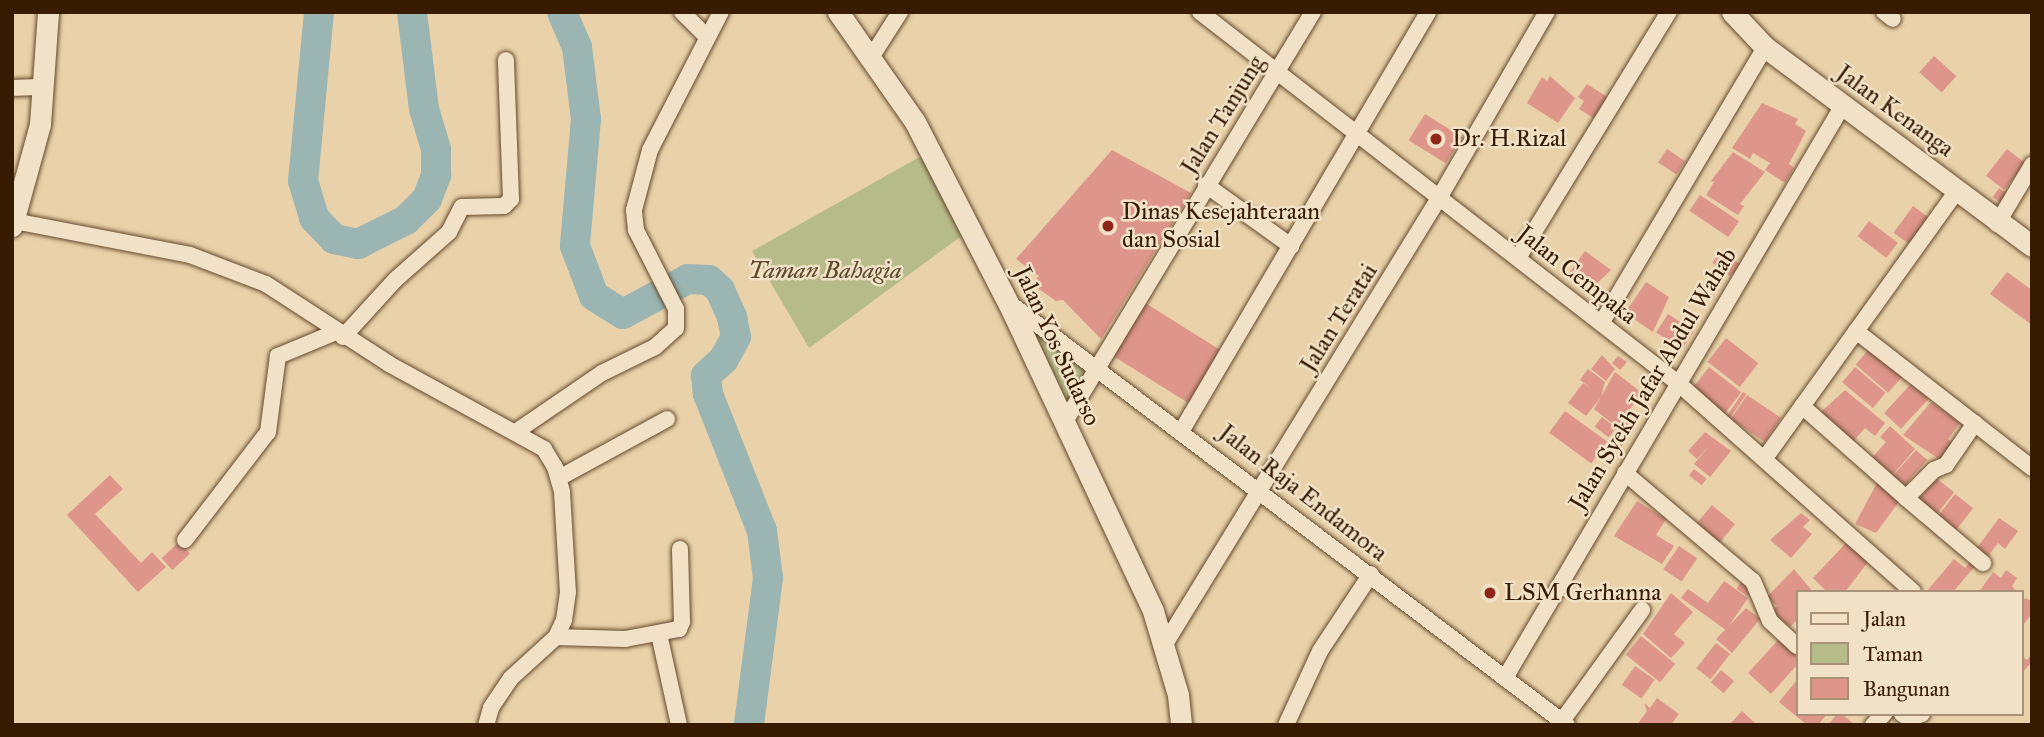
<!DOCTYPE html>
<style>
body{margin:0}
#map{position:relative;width:2044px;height:737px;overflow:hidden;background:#e9d2a9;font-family:"IM FELL Great Primer",serif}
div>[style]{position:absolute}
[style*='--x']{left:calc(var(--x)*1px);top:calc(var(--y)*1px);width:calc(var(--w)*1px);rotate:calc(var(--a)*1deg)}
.green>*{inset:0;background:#b6bc89}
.river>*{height:30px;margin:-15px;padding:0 15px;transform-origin:15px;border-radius:15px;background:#9ab5b2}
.building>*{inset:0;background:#dd9689;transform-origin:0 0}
.roads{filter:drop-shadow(0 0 2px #64492c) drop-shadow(0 0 2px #64492c)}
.street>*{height:16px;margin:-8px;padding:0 8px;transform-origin:8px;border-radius:8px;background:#f1e2c7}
.secondary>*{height:21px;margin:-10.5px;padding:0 10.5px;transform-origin:10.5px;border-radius:10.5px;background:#f1e2c7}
.dots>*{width:19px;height:19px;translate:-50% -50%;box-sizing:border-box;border:4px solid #f1e2c7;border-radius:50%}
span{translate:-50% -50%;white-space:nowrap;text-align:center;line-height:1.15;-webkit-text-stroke:5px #f1e2c7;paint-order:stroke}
.street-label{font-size:24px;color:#371b02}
.poi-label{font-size:24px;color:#371b02}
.left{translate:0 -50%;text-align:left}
.park-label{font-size:24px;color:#5d4b2a;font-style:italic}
.frame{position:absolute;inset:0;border:14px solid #371b02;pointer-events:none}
.legend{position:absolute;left:1796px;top:590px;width:228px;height:126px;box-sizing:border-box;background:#f1e2c7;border:2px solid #a79278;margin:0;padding:9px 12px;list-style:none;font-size:21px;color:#371b02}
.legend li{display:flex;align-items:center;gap:14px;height:35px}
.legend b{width:35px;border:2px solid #a79278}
</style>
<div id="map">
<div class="green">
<div style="clip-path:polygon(923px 155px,967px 232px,809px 348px,752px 251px)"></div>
<div style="clip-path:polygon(1014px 310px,1093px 368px,1065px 416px)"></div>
</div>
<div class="river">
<div style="--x:319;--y:12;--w:170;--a:95.4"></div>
<div style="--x:303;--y:181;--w:39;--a:73"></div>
<div style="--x:314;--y:218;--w:29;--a:46"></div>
<div style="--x:334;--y:239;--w:25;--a:12"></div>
<div style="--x:358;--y:244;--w:54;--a:-26.6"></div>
<div style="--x:406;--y:220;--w:30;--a:-45"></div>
<div style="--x:427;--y:199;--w:26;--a:-69"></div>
<div style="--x:436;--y:175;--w:26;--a:-90"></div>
<div style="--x:436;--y:149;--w:42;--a:-106.7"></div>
<div style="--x:424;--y:109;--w:98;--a:-97.1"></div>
<div style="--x:562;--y:12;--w:38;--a:67"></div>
<div style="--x:577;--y:47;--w:73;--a:82.9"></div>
<div style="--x:586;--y:119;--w:127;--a:95"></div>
<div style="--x:575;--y:246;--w:53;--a:69.2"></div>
<div style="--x:594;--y:296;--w:34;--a:32"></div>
<div style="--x:623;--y:314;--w:74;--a:-28.3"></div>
<div style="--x:688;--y:279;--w:21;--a:3"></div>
<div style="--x:709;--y:280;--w:15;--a:42"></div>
<div style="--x:720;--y:290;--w:30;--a:66"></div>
<div style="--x:732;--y:317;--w:20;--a:79"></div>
<div style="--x:736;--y:337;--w:25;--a:119"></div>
<div style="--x:724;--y:359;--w:25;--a:137"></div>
<div style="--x:706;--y:376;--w:18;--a:84"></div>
<div style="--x:708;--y:394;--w:147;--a:68.5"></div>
<div style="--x:762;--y:531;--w:47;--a:82.7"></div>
<div style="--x:768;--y:578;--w:148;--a:97.4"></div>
</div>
<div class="building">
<div style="left:1934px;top:56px;width:30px;height:22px;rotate:42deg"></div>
<div style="clip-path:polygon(1550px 76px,1575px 98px,1558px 123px,1527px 103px,1542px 77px,1547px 81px)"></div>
<div style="clip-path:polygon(1587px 84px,1609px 98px,1595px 119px,1579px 109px,1584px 101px,1578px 97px)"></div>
<div style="clip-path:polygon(1762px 103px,1798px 119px,1795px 124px,1806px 131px,1789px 164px,1794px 168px,1785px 183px,1765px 170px,1770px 163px,1753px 153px,1750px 159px,1732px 148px)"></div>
<div style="left:1425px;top:114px;width:44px;height:31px;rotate:32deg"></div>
<div style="left:1667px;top:149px;width:22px;height:16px;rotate:34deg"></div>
<div style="left:2007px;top:149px;width:23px;height:34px;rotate:38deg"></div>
<div style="clip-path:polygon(1112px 150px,1191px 193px,1101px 339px,1063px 300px,1056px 301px,1032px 284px,1039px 276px,1016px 259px)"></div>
<div style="clip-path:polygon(1733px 152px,1765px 172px,1740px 204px,1744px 206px,1738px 215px,1706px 195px,1714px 182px,1711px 181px)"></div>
<div style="left:1999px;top:188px;width:12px;height:11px;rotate:35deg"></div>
<div style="left:1700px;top:195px;width:47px;height:19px;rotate:34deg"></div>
<div style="left:1913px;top:206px;width:24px;height:33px;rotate:36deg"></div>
<div style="left:1869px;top:221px;width:36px;height:19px;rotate:37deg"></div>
<div style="left:1722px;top:250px;width:23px;height:16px;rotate:38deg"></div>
<div style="clip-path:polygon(1585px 251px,1611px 270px,1591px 289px,1569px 273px)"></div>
<div style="clip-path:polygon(2007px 272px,2032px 290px,2032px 325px,1990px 294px)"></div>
<div style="clip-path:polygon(1646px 282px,1669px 297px,1653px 332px,1625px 313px)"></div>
<div style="left:1142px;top:301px;width:98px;height:62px;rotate:32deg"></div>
<div style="left:1668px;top:314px;width:31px;height:22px;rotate:33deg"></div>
<div style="left:1726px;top:338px;width:41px;height:30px;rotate:38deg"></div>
<div style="left:1870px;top:348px;width:43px;height:22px;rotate:41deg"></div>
<div style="clip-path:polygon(1602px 355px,1615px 369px,1606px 381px,1591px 369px)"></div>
<div style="clip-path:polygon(1618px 356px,1627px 362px,1620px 370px,1612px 363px)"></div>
<div style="left:1709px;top:367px;width:41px;height:27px;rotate:38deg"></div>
<div style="left:1855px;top:367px;width:40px;height:20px;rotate:40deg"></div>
<div style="clip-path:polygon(1588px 369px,1605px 382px,1601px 397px,1586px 416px,1568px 403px,1583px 383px,1592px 389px,1580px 380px)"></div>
<div style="clip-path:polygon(1615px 372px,1642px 393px,1624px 417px,1636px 427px,1621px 447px,1610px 439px,1618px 428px,1594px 409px)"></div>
<div style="left:1912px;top:383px;width:23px;height:41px;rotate:43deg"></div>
<div style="clip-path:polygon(1845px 390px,1885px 423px,1875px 436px,1865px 428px,1849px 446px,1820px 413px)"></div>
<div style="left:1743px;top:392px;width:4px;height:29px;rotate:34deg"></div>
<div style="left:1747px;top:395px;width:41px;height:29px;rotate:34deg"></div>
<div style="clip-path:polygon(1931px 402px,1960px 423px,1948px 439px,1958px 447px,1945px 463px,1903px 435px)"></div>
<div style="left:1565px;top:411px;width:52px;height:27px;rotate:36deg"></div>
<div style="left:1602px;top:417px;width:18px;height:12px;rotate:38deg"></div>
<div style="clip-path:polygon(1890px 426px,1915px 449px,1891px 477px,1871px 459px,1886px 442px,1880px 437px)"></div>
<div style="clip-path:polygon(1705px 432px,1731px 451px,1710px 477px,1694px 464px,1709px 446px,1697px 459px,1688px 451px)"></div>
<div style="left:1916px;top:450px;width:15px;height:36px;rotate:42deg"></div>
<div style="left:1694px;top:469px;width:16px;height:8px;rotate:38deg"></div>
<div style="clip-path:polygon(110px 475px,123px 489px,95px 514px,141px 563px,152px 552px,166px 567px,138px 592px,67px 515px)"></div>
<div style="left:1936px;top:478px;width:23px;height:33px;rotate:38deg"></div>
<div style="clip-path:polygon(1878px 481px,1901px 499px,1876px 533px,1855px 524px)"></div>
<div style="left:1955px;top:494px;width:23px;height:31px;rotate:38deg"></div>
<div style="clip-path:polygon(1637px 501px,1666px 519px,1656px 535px,1674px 546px,1662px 564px,1614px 536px)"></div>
<div style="left:1712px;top:505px;width:30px;height:26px;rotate:40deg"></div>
<div style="clip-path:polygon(1801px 513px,1810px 520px,1803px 527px,1812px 534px,1791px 558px,1770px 540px)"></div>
<div style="clip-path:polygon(1999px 518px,2018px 531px,2005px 549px,1998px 543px,1985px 560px,1974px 552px)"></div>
<div style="left:179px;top:542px;width:16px;height:24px;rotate:47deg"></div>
<div style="clip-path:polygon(1846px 543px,1868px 562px,1845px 592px,1827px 592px,1813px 578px)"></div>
<div style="left:1679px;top:546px;width:22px;height:28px;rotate:34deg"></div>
<div style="clip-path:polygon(1954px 559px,1965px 568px,1972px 560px,1977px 564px,1953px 592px,1926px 592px)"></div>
<div style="clip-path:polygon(1794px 569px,1813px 592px,1797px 592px,1797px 620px,1790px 627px,1772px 611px,1777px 606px,1767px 597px)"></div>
<div style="clip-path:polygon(2006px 570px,2017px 578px,2012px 586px,2017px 592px,1979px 592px,1993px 572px,2001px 578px)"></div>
<div style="clip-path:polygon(1724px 581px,1748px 598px,1726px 630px,1681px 598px,1688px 589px,1708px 603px)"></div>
<div style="left:1741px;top:582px;width:14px;height:8px;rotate:34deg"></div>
<div style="clip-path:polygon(1671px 593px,1693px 612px,1674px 634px,1685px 643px,1671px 658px,1643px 634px)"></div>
<div style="clip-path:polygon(2026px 598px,2032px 602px,2032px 613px,2021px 628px,2021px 601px)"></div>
<div style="clip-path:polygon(1746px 608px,1760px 619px,1732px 653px,1716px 639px)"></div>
<div style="left:1641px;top:636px;width:44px;height:24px;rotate:39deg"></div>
<div style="clip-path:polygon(1780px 638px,1797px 654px,1797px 665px,1771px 694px,1748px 673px)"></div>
<div style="left:1716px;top:643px;width:18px;height:32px;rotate:38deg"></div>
<div style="clip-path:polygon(2032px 654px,2032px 662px,2021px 674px,2021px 655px,2027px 660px)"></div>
<div style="left:1635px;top:666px;width:24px;height:23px;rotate:35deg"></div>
<div style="left:1721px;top:670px;width:17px;height:16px;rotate:40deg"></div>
<div style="clip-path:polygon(1797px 680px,1797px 714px,1827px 714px,1818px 725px,1807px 725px,1779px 702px)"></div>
<div style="clip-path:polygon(1657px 698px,1679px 714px,1671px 725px,1637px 725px,1647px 711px,1644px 703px,1650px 708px)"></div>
<div style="clip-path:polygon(1742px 711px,1757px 725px,1729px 725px)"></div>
<div style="clip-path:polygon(1837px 714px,1842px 714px,1855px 725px,1828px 725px)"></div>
</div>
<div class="roads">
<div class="street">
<div style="--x:682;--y:12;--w:34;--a:45"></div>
<div style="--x:1200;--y:12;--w:605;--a:37.82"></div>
<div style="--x:1678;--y:383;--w:314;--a:41.6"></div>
<div style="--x:1884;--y:12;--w:11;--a:38"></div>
<div style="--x:872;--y:56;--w:52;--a:-57.5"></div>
<div style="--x:12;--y:88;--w:32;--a:-2"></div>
<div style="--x:1206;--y:185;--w:105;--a:35.7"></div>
<div style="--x:14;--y:221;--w:179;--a:10.9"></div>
<div style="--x:190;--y:255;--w:81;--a:20.9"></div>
<div style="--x:266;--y:284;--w:147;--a:33"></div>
<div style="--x:389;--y:364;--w:177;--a:28.7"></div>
<div style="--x:544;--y:449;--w:21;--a:59"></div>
<div style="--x:555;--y:467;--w:26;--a:74"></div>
<div style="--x:562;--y:492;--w:100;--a:86.6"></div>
<div style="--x:568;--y:592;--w:28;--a:98"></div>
<div style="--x:564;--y:620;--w:19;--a:115"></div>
<div style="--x:556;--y:637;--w:61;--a:137.7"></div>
<div style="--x:511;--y:678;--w:36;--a:124"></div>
<div style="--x:491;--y:708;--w:18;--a:106"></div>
<div style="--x:1997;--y:224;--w:69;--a:-59.3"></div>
<div style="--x:1518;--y:258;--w:289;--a:-58.5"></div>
<div style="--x:1008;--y:302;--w:701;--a:37.12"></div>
<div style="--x:1602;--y:322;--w:320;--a:-59.3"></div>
<div style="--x:1856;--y:331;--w:223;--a:37.9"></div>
<div style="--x:343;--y:337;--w:77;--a:-47.6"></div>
<div style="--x:395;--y:280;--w:72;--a:-41.6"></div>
<div style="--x:449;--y:232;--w:28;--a:-63"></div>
<div style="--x:462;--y:207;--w:42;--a:-1.4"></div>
<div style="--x:504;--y:206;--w:10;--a:-45"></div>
<div style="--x:511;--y:199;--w:139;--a:-92.1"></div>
<div style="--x:1802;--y:406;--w:139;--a:41.5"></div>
<div style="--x:1906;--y:498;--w:40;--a:-45"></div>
<div style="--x:1934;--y:470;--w:13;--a:-23"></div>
<div style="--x:1946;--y:465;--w:51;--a:-55.4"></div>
<div style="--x:1064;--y:423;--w:481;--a:-58.8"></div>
<div style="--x:1182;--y:430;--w:485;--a:-59.5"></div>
<div style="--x:517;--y:431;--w:103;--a:-34.3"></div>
<div style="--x:602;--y:373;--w:59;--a:-26.1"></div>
<div style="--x:655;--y:347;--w:28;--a:-42"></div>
<div style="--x:676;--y:328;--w:19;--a:-90"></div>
<div style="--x:676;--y:309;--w:89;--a:-116.9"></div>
<div style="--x:636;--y:230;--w:20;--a:-96"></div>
<div style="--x:634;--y:210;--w:62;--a:-75.1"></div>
<div style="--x:650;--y:150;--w:155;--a:-62.8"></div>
<div style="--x:1765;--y:458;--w:331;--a:-54.3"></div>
<div style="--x:1625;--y:473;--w:167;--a:40.2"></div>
<div style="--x:1753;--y:581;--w:43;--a:67"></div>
<div style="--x:1770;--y:621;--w:37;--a:43"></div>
<div style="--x:559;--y:478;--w:123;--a:-28.6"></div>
<div style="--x:1906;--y:498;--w:101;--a:40.2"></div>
<div style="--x:185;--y:540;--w:136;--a:-52.5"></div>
<div style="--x:268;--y:432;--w:77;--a:-82.5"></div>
<div style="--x:278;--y:356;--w:63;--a:-22.5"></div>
<div style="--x:659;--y:634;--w:93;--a:77.6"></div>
<div style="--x:556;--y:637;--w:69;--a:1.7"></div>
<div style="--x:625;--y:639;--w:55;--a:-10.5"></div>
<div style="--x:679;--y:629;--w:8;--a:-67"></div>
<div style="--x:682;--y:622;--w:73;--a:-91.6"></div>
<div style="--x:1165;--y:644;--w:523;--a:-58.44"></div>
<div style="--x:1439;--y:198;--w:215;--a:-59.9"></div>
<div style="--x:1505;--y:678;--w:665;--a:-59.46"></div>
<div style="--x:1902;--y:714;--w:9;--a:32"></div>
<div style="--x:1910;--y:719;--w:13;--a:-23"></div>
<div style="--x:1562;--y:721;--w:137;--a:-54.2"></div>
<div style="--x:1286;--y:725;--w:81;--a:-65.3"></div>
<div style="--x:1320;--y:651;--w:92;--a:-56.5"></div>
<div style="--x:1873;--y:725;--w:16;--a:-45"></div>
</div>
<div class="secondary">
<div style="--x:838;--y:12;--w:134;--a:55"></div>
<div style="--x:915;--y:122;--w:212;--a:62.8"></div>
<div style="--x:1012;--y:311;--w:331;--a:64.8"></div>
<div style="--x:1153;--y:611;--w:88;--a:73.4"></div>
<div style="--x:1178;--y:695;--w:30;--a:84"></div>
<div style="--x:1732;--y:12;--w:48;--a:46.7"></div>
<div style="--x:1765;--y:47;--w:333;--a:36.7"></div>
<div style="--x:12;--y:226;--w:106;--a:-74.6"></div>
<div style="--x:40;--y:124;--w:112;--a:-85.9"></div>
</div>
</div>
<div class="dots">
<div style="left:1436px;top:139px;background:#8f2418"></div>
<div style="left:1108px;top:226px;background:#8f2418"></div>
<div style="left:1490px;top:593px;background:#8f2418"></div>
</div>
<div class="street-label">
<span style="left:1895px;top:111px;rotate:36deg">Jalan Kenanga</span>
<span style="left:1223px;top:115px;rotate:-58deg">Jalan Tanjung</span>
<span style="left:1577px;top:275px;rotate:38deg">Jalan Cempaka</span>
<span style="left:1339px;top:318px;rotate:-58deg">Jalan Teratai</span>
<span style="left:1057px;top:346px;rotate:65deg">Jalan Yos Sudarso</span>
<span style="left:1653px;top:379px;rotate:-59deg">Jalan Syekh Jafar Abdul Wahab</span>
<span style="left:1303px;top:493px;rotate:38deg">Jalan Raja Endamora</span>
</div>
<div class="poi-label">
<span class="left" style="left:1452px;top:139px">Dr. H.Rizal</span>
<span class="left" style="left:1122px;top:226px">Dinas Kesejahteraan<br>dan Sosial</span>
<span class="left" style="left:1504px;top:593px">LSM Gerhanna</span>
</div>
<div class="park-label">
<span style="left:825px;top:271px">Taman Bahagia</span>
</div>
<div class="frame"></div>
<ul class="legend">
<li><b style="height:9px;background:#f1e2c7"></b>Jalan</li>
<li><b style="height:19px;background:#b6bc89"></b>Taman</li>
<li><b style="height:19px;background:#dd9689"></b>Bangunan</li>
</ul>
</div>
